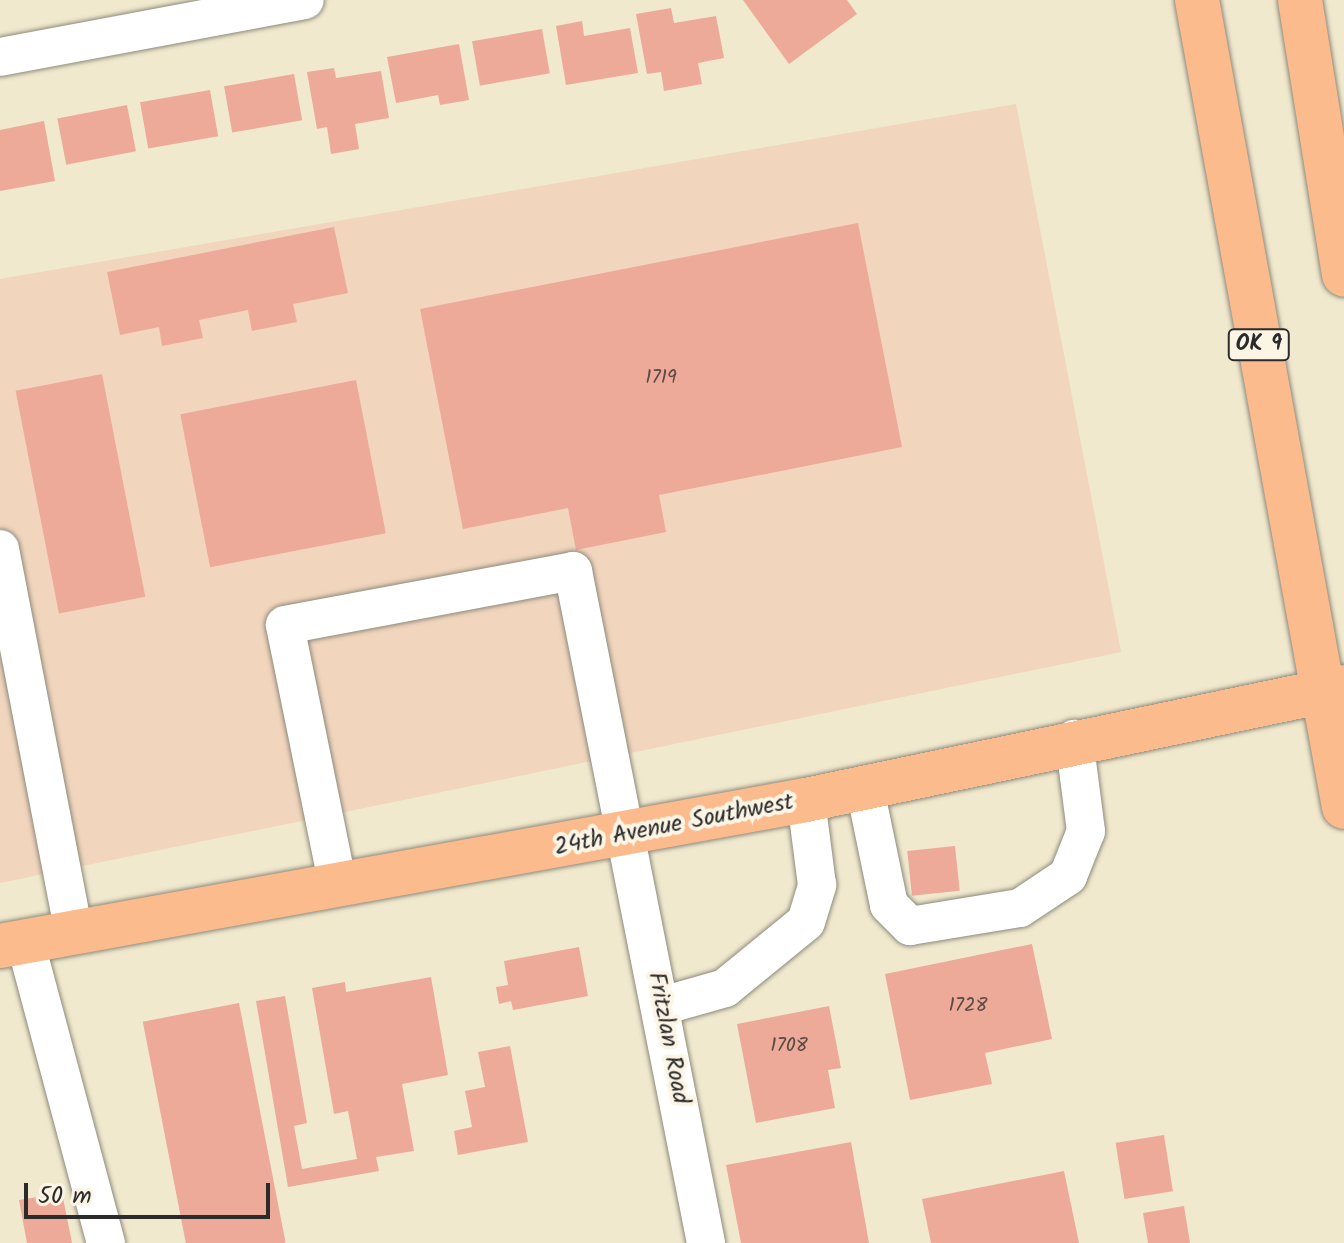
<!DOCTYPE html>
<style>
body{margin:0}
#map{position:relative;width:1344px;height:1243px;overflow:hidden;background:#f0e9ce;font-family:Kalam,sans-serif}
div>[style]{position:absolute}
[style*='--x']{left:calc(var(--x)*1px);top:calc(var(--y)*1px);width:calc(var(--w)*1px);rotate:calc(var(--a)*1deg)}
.built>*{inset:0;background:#f1d5bd}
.building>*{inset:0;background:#eeaa98;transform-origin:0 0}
.roads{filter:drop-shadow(0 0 2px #8e8a7c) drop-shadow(0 0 2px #8e8a7c)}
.minor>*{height:38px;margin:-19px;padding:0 19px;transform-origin:19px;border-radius:19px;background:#fff}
.major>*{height:44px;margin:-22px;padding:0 22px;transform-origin:22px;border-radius:22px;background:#fbbb8c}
.highway>*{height:44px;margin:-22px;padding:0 22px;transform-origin:22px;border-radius:22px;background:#fbbb8c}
span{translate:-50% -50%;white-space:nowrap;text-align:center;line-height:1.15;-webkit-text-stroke:8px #fcf5e5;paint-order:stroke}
.number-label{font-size:20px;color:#5c4b46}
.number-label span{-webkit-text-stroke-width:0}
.shield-label span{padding:2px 6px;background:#fcf5e5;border:2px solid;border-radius:6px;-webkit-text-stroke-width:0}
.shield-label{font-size:22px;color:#2b2b2b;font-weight:700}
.street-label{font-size:24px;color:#2b2b2b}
.scale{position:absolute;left:24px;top:1183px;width:246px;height:36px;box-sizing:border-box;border:4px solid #2b2b2b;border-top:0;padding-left:10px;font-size:24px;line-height:28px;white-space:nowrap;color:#2b2b2b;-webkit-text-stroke:6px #fcf5e5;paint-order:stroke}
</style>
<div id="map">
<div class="built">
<div style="clip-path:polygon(1016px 104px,1121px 652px,0 883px,0 279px)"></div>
</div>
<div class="building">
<div style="clip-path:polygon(743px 0,847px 0,857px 14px,789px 64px)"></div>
<div style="clip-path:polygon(671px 8px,674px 23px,716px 16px,724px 58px,698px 63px,702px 84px,664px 91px,661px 72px,647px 74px,636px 14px)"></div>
<div style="clip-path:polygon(582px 21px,584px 36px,630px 28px,638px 73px,566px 85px,556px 26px)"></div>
<div style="left:542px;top:29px;width:45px;height:71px;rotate:80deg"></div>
<div style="clip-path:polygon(459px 44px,469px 100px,440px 105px,438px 95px,396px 103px,387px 57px)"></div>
<div style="clip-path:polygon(334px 68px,336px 78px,381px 71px,389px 118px,355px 124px,359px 149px,331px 154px,327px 127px,317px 129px,307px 72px)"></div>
<div style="left:294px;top:74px;width:47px;height:71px;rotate:80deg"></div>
<div style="left:210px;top:90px;width:47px;height:71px;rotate:80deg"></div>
<div style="left:127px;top:105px;width:47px;height:71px;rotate:79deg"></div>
<div style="clip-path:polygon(44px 121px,55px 181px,0 191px,0 130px)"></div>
<div style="clip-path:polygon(858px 223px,902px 447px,659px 495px,666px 532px,576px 550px,568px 508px,463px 529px,420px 309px)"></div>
<div style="clip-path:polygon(334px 227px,348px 293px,293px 304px,297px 322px,252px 331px,248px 310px,199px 320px,203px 338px,162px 346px,159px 327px,120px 335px,107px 272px)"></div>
<div style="left:102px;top:374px;width:227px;height:88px;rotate:79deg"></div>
<div style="left:356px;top:380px;width:156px;height:179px;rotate:79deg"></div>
<div style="left:955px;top:846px;width:45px;height:48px;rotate:84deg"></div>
<div style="clip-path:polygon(1032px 944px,1052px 1039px,985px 1053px,992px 1084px,910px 1100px,885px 974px)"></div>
<div style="clip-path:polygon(579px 947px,588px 996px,513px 1010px,511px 1001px,499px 1004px,496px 987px,508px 985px,504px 961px)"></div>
<div style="clip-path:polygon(431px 977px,448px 1075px,402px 1084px,414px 1151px,376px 1157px,379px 1171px,288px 1187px,256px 1001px,285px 996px,307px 1123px,294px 1126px,302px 1169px,357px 1159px,348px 1111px,334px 1114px,312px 988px,345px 982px,346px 992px)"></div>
<div style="left:239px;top:1003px;width:244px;height:98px;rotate:79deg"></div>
<div style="clip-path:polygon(829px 1006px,841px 1068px,828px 1070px,835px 1108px,756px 1123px,737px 1024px)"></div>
<div style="clip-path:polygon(510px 1046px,528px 1142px,458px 1155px,454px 1131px,472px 1127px,465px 1091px,485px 1087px,478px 1052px)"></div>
<div style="left:1164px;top:1135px;width:57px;height:49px;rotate:81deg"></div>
<div style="clip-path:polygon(851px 1142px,869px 1243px,741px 1243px,726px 1165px)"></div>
<div style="clip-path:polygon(1064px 1171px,1079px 1243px,931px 1243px,922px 1199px)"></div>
<div style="clip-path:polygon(62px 1193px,72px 1243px,27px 1243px,19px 1200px)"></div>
<div style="clip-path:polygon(1184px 1206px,1190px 1243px,1148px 1243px,1143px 1213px)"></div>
</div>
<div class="roads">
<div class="minor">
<div style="--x:0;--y:57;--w:310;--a:-10.6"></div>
<div style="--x:0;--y:549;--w:391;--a:79.1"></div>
<div style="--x:865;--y:789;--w:118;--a:78.3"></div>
<div style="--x:889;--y:905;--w:30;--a:45"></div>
<div style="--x:910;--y:926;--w:111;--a:-9.3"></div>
<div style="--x:1020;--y:908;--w:58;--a:-33.7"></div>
<div style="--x:1068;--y:876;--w:48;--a:-68.2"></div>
<div style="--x:1086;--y:831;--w:93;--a:-97.4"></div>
<div style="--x:338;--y:886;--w:266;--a:-101.5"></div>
<div style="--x:285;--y:625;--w:293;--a:-10.6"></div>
<div style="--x:573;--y:571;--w:685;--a:78.8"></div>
<div style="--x:25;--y:941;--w:313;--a:75"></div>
<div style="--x:662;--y:1006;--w:66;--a:-15.9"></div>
<div style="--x:725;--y:988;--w:104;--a:-39.2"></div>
<div style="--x:806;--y:922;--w:39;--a:-73"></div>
<div style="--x:817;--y:885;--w:86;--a:-97.4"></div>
</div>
<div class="major">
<div style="--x:0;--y:946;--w:819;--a:-10.27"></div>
<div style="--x:806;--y:800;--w:550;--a:-11.86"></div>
</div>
<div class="highway">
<div style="--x:1197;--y:0;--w:820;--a:79.68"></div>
<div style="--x:1300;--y:0;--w:278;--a:80.9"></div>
</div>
</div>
<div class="number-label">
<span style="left:661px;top:378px">1719</span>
<span style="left:968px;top:1006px">1728</span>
<span style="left:789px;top:1046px">1708</span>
</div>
<div class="shield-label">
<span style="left:1259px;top:345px">OK 9</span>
</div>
<div class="street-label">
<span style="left:674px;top:825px;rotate:-11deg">24th Avenue Southwest</span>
<span style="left:668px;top:1038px;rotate:79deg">Fritzlan Road</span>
</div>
<div class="scale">50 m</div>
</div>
